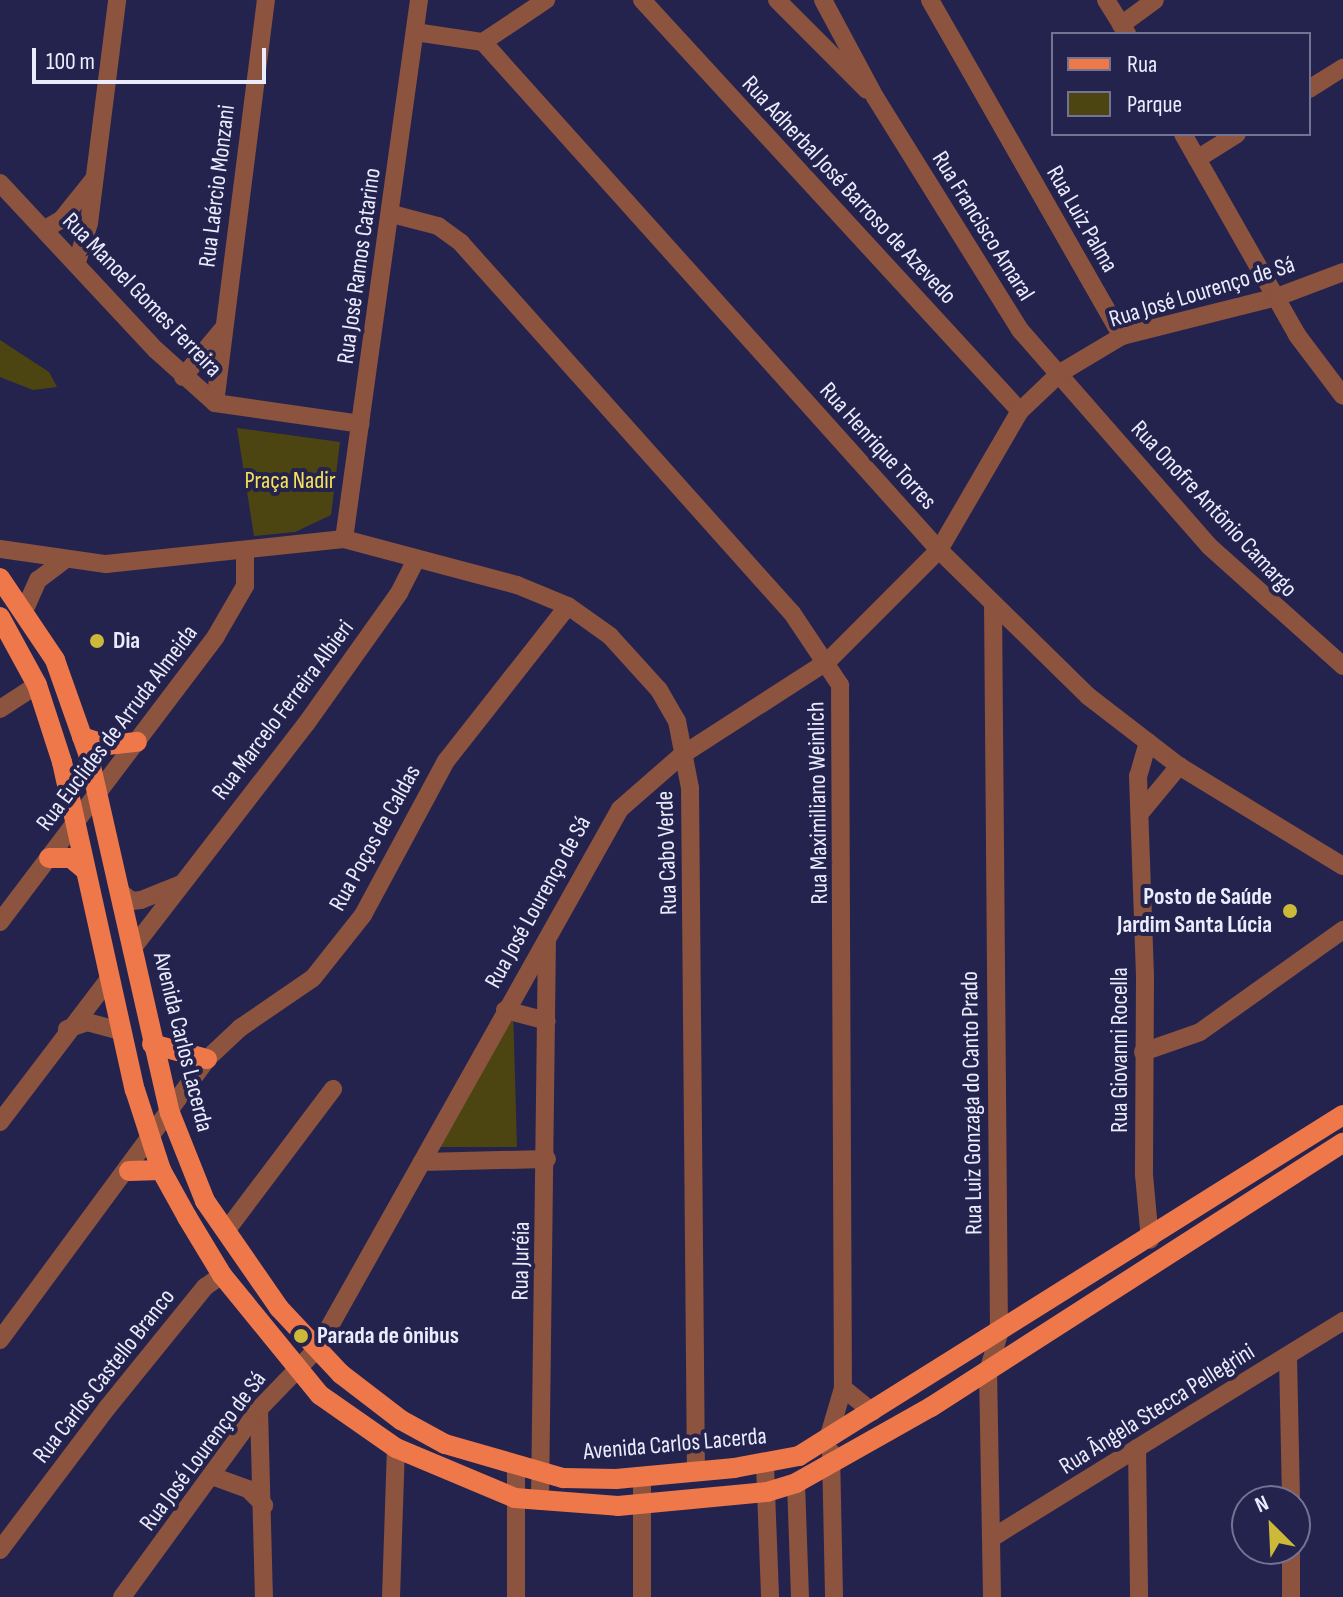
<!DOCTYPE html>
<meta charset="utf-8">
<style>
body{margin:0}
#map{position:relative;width:1343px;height:1597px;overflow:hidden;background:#24234e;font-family:"Sofia Sans Condensed",sans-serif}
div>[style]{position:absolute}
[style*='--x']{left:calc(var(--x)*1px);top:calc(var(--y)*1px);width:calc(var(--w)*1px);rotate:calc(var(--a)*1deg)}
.green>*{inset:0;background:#4d4511}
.minor>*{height:18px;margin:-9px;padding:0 9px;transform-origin:9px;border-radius:9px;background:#8c533e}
.major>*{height:20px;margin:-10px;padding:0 10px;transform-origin:10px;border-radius:10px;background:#ee784a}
.dots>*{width:22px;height:22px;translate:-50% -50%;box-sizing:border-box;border:4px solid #24234e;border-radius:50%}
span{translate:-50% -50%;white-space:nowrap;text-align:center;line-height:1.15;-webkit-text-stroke:8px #24234e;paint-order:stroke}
.street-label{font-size:24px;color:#eaecfd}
.park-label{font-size:24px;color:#f7e35a}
.poi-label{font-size:24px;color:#eaecfd;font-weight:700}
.left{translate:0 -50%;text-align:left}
.right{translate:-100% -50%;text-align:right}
.legend{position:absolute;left:1051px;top:32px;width:260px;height:104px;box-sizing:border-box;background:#24234e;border:2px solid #737394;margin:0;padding:10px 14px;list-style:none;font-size:24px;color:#eaecfd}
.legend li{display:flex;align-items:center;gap:16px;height:40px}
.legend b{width:40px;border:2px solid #737394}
.north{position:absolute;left:1231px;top:1485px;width:80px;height:80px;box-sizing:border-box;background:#24234e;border:2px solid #737394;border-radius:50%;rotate:336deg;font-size:22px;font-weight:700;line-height:32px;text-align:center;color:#eaecfd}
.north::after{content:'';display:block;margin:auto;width:28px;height:36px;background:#ccb939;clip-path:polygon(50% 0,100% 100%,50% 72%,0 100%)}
.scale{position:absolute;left:32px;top:48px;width:234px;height:36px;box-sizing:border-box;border:4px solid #eaecfd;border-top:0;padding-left:10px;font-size:24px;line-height:28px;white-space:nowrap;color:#eaecfd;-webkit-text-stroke:6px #24234e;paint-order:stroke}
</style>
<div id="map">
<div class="green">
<div style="clip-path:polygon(0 340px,49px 372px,57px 387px,33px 390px,0 377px)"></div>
<div style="clip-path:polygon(237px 428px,340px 442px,331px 515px,295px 532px,254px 536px)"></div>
<div style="clip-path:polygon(513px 1008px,517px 1147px,435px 1147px)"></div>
</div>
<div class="minor">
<div style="--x:642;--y:0;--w:558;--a:47.4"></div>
<div style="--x:777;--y:0;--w:127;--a:45"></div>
<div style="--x:823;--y:0;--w:110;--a:61.8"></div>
<div style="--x:875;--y:97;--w:274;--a:58.1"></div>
<div style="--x:1020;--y:330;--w:287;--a:48.8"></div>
<div style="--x:1209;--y:546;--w:180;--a:41.8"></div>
<div style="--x:930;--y:0;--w:387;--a:60.3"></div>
<div style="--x:1106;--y:0;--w:40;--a:58"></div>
<div style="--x:1121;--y:25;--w:42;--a:-36.3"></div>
<div style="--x:415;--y:32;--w:69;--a:8.4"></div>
<div style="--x:483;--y:42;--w:683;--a:48.09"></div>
<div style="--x:939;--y:550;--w:209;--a:44.4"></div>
<div style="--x:1088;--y:696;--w:115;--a:37.6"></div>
<div style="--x:1179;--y:766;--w:192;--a:31.4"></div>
<div style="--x:483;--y:42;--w:76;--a:-33.7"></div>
<div style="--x:1309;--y:89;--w:40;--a:-32"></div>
<div style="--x:1183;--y:134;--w:231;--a:60.4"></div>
<div style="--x:1297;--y:335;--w:76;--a:53"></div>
<div style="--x:1197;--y:159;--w:47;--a:-32"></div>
<div style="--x:0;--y:183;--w:229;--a:47"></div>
<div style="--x:156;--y:350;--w:79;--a:41.9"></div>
<div style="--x:215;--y:403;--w:147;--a:8.2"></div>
<div style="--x:392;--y:214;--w:48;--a:14.6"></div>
<div style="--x:438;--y:226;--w:29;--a:36"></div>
<div style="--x:461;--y:243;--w:496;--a:48.2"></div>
<div style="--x:792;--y:613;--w:87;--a:56.3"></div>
<div style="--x:840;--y:685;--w:703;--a:89.76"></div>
<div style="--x:843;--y:1388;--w:53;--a:106.4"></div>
<div style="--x:45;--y:229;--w:20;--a:-30"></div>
<div style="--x:62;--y:219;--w:51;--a:-51.3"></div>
<div style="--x:77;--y:262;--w:41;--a:-72.9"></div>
<div style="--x:89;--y:223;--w:225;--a:-82.8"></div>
<div style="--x:183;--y:377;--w:61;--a:-50.3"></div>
<div style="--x:215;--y:403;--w:406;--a:-82.8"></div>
<div style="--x:344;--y:539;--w:544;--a:-82.08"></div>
<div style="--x:0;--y:549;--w:107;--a:8.1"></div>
<div style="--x:106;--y:564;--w:239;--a:-6"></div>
<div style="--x:344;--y:539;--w:179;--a:14.9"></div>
<div style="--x:517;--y:585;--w:55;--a:22.4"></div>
<div style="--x:568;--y:606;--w:52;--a:35.5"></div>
<div style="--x:610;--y:636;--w:73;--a:47.8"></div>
<div style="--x:659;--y:690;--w:36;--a:60"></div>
<div style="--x:677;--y:721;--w:68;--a:79"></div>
<div style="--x:690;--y:788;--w:682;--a:89.5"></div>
<div style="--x:25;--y:609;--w:32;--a:-66"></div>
<div style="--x:38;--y:580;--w:31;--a:-37"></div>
<div style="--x:0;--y:709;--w:44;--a:-33"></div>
<div style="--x:1148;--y:742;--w:35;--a:106"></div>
<div style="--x:1138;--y:776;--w:201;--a:88"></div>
<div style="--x:1145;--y:977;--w:198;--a:90.3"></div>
<div style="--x:1144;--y:1175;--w:65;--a:84.7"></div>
<div style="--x:1141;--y:812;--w:60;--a:-50.4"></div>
<div style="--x:119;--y:891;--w:16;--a:38"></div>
<div style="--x:132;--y:901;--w:9;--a:-6"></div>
<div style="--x:141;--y:900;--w:43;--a:-21.8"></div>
<div style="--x:0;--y:922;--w:358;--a:-52.9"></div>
<div style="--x:216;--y:636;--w:58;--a:-59.9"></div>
<div style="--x:245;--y:586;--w:34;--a:-90"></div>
<div style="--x:132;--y:949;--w:284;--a:-52.3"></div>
<div style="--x:306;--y:724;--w:161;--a:-54.6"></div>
<div style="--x:399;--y:593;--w:35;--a:-63"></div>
<div style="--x:505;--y:1010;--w:43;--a:14.7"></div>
<div style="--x:67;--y:1029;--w:21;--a:-19"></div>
<div style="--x:87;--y:1022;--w:34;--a:15"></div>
<div style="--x:1143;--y:1052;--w:60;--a:-19.3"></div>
<div style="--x:1200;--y:1032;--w:176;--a:-35.5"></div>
<div style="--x:0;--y:1122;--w:180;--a:-52.7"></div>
<div style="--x:422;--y:1162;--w:125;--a:-1.4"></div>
<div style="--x:226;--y:1231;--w:178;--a:-53"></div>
<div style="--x:0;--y:1340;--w:349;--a:-53.6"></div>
<div style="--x:207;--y:1059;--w:45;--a:-43.2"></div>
<div style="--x:240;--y:1028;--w:88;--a:-34.4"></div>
<div style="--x:313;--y:978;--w:80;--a:-51.6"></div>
<div style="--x:363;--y:915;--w:175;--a:-61.7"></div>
<div style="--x:446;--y:761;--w:197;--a:-51.8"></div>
<div style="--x:1288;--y:1356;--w:145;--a:88.8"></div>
<div style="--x:843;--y:1388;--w:38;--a:39"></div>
<div style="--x:259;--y:1409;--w:188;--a:88.5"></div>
<div style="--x:1137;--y:1448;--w:149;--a:89.2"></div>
<div style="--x:831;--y:1452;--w:145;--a:88.8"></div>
<div style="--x:765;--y:1465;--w:132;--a:87.8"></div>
<div style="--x:212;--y:1476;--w:38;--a:20"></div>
<div style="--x:248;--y:1489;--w:23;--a:45"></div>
<div style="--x:642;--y:1476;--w:121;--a:90"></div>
<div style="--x:796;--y:1483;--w:114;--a:88"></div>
<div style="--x:540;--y:1501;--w:561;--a:-89.29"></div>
<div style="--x:995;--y:1536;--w:409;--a:-31.7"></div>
<div style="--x:1291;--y:1549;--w:48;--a:90"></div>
<div style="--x:0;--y:1550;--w:178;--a:-53"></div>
<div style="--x:107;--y:1408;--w:156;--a:-51"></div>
<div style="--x:205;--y:1287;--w:21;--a:-35"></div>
<div style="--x:122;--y:1597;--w:233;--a:-53.9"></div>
<div style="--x:259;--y:1409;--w:83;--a:-46"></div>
<div style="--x:317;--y:1349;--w:619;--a:-60.7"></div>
<div style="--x:620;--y:809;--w:82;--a:-41.1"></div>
<div style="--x:682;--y:755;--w:174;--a:-32.8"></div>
<div style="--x:828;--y:661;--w:157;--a:-45"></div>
<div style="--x:939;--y:550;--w:161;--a:-59.8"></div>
<div style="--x:1020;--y:411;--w:55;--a:-43.5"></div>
<div style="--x:1060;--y:373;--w:72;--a:-30.8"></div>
<div style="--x:1122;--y:336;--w:160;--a:-14.1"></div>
<div style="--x:1277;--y:297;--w:71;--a:-20.7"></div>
<div style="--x:391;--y:1597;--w:149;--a:-88.1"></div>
<div style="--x:516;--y:1597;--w:129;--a:-90"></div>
<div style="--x:992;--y:1597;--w:225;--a:-91"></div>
<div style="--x:988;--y:1372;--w:40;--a:-74"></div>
<div style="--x:999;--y:1334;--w:727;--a:-90.47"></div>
</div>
<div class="major">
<div style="--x:0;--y:578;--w:99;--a:56.1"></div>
<div style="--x:55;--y:660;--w:99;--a:70.5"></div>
<div style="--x:88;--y:753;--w:369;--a:77.2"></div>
<div style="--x:170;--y:1113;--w:95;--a:68.3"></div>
<div style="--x:205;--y:1201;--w:130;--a:55.3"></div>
<div style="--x:279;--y:1308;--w:91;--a:46.8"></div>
<div style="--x:341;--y:1374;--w:76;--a:37.5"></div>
<div style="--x:401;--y:1420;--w:50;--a:28.6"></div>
<div style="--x:445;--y:1444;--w:123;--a:16.1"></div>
<div style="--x:563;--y:1478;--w:53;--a:1.1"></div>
<div style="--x:616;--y:1479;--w:119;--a:-5.3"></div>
<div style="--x:734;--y:1468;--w:66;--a:-10.5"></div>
<div style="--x:799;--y:1456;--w:642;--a:-32.08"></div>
<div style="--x:0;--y:617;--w:77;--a:61.4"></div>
<div style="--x:37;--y:685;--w:81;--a:72"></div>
<div style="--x:62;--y:762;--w:336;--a:77.5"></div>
<div style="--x:135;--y:1090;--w:84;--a:72"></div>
<div style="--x:161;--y:1170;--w:54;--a:61"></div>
<div style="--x:187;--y:1217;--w:68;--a:58.9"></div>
<div style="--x:222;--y:1275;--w:155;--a:50.8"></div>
<div style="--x:320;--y:1395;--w:93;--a:34.9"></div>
<div style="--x:396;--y:1448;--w:129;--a:22.8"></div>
<div style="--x:515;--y:1498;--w:103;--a:4.4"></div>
<div style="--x:618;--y:1506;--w:150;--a:-5.4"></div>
<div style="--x:767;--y:1492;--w:30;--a:-17"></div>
<div style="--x:796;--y:1483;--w:155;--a:-29.4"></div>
<div style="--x:931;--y:1407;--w:489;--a:-32.7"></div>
<div style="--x:82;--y:737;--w:26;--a:18"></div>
<div style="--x:107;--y:745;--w:30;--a:-6"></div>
<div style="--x:49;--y:858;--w:22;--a:0"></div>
<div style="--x:71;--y:858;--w:16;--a:40"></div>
<div style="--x:152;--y:1044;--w:57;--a:15.3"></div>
<div style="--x:129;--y:1171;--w:32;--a:-2"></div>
</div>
<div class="dots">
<div style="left:97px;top:641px;background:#ccb939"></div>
<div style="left:1290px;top:911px;background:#ccb939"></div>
<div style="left:301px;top:1336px;background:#ccb939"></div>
</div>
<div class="street-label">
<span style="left:217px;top:186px;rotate:-83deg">Rua Laércio Monzani</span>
<span style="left:849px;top:190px;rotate:47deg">Rua Adherbal José Barroso de Azevedo</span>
<span style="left:1082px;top:219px;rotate:60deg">Rua Luiz Palma</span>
<span style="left:983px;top:226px;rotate:58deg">Rua Francisco Amaral</span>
<span style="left:359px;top:266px;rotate:-82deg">Rua José Ramos Catarino</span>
<span style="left:1202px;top:292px;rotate:-17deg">Rua José Lourenço de Sá</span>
<span style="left:142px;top:295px;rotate:46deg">Rua Manoel Gomes Ferreira</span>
<span style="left:878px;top:446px;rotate:48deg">Rua Henrique Torres</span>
<span style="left:1214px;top:509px;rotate:47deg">Rua Onofre Antônio Camargo</span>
<span style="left:283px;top:710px;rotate:-53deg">Rua Marcelo Ferreira Albieri</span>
<span style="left:117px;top:728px;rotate:-53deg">Rua Euclides de Arruda Almeida</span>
<span style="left:818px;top:803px;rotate:-91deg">Rua Maximiliano Weinlich</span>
<span style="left:375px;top:838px;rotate:-61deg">Rua Poços de Caldas</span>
<span style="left:667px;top:853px;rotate:-92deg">Rua Cabo Verde</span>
<span style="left:538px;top:902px;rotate:-61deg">Rua José Lourenço de Sá</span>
<span style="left:183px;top:1042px;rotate:76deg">Avenida Carlos Lacerda</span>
<span style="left:1120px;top:1050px;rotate:-90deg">Rua Giovanni Rocella</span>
<span style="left:972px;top:1103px;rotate:-91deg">Rua Luiz Gonzaga do Canto Prado</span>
<span style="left:521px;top:1261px;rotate:-89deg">Rua Juréia</span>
<span style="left:104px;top:1376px;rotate:-52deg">Rua Carlos Castello Branco</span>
<span style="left:1157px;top:1409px;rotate:-32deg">Rua Ângela Stecca Pellegrini</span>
<span style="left:675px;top:1444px;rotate:-5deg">Avenida Carlos Lacerda</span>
<span style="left:203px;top:1451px;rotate:-53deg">Rua José Lourenço de Sá</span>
</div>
<div class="park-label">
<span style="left:290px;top:481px">Praça Nadir</span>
</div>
<div class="poi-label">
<span class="left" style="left:113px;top:641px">Dia</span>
<span class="right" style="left:1272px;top:911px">Posto de Saúde<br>Jardim Santa Lúcia</span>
<span class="left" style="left:317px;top:1336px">Parada de ônibus</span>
</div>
<ul class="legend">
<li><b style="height:10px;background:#ee784a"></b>Rua</li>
<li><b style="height:22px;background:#4d4511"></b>Parque</li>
</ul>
<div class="north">N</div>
<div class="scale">100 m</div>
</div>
